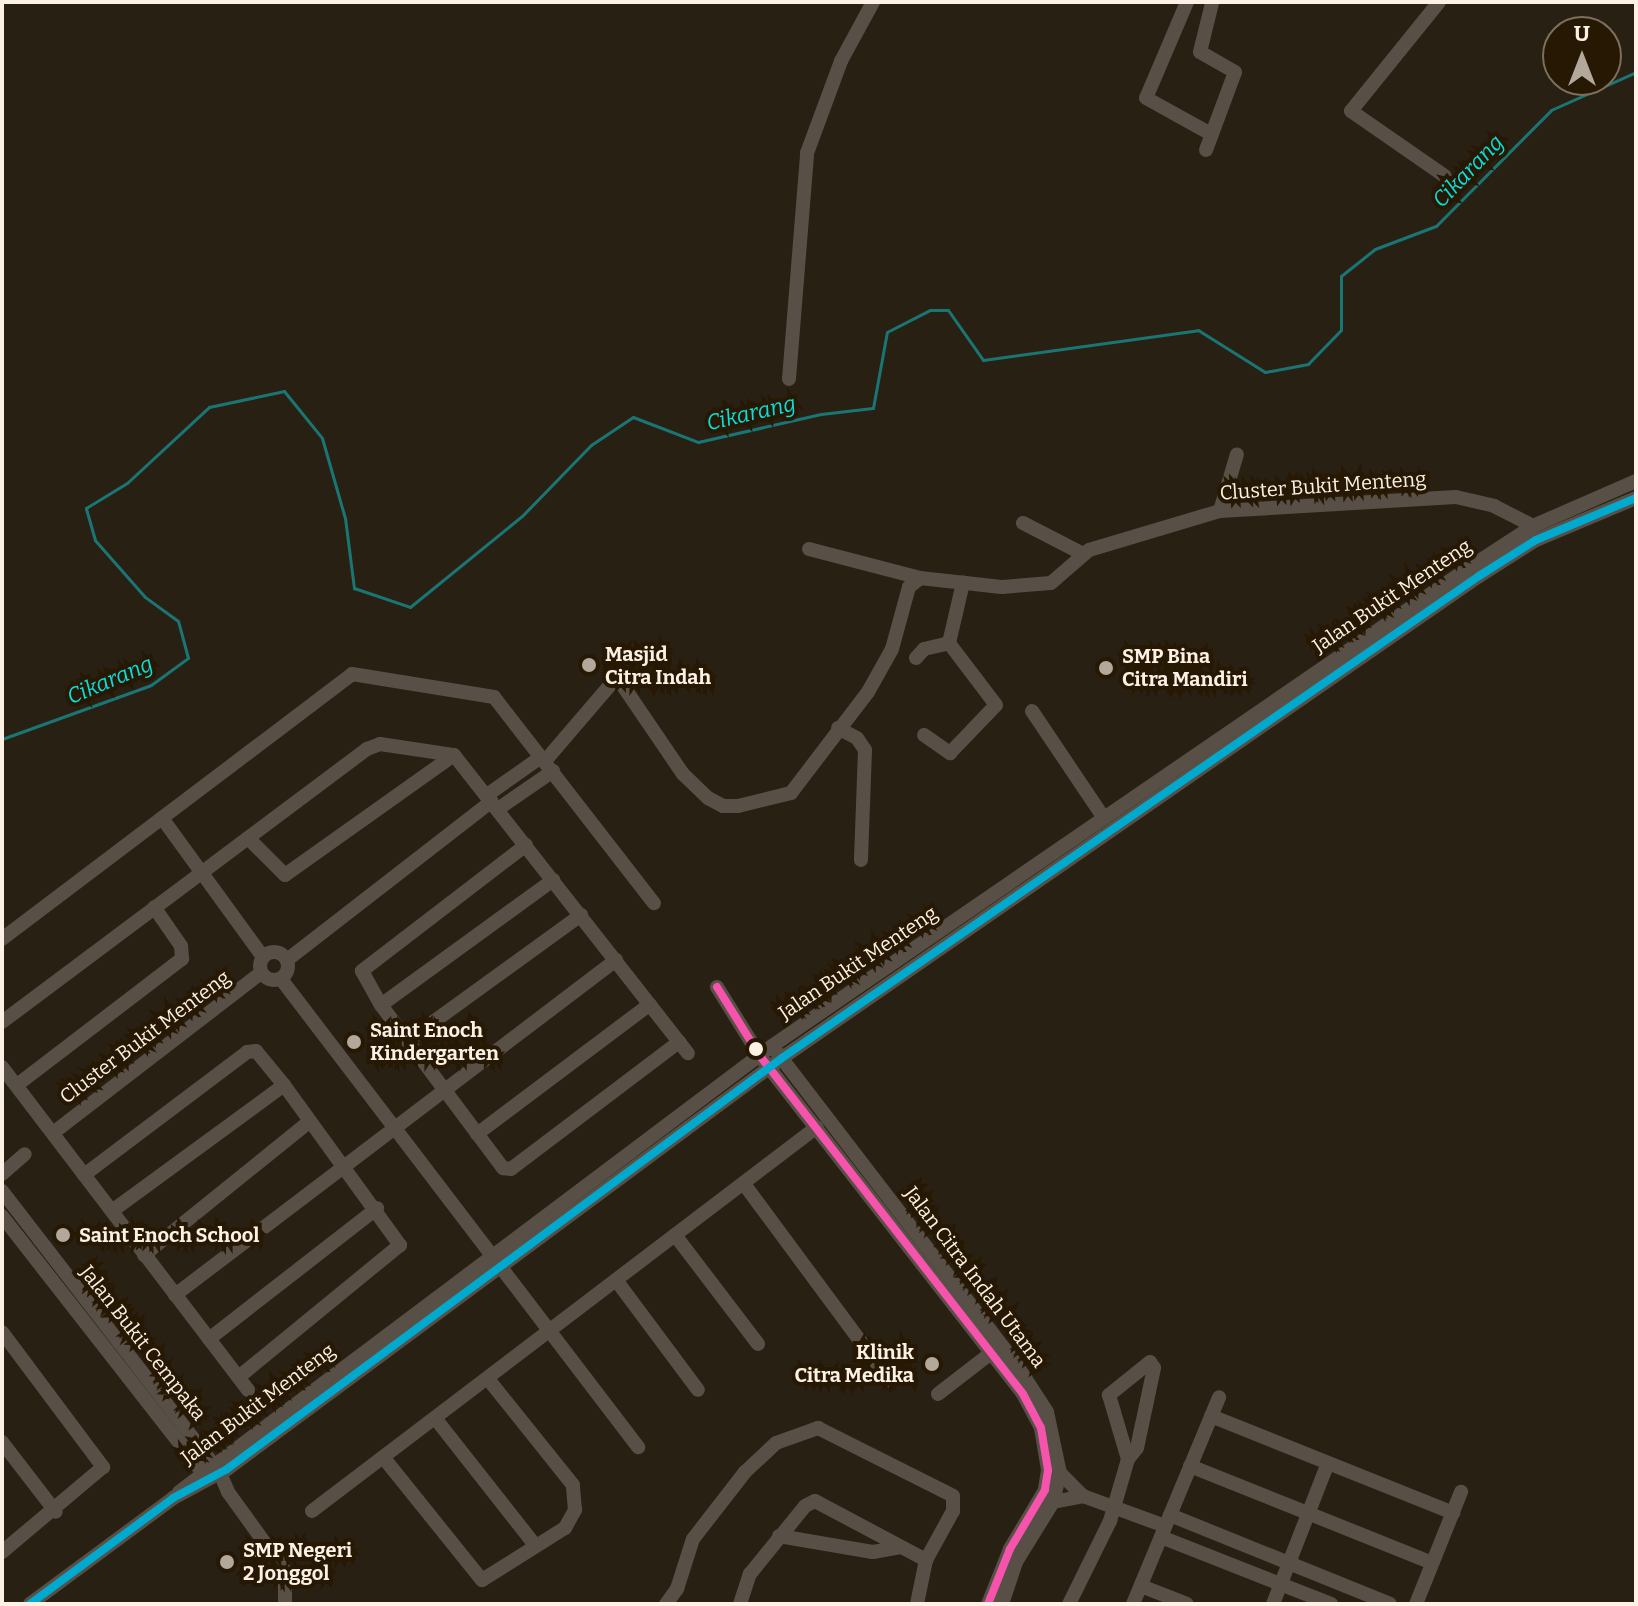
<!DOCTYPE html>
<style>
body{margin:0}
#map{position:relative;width:1638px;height:1606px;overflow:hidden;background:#292014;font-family:Bitter,serif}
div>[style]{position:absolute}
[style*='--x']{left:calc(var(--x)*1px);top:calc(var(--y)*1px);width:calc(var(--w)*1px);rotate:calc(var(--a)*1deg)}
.stream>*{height:3px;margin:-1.5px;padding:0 1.5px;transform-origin:1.5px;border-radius:1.5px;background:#1a7674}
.minor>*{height:14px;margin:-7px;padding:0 7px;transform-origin:7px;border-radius:7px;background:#585046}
.minor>.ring{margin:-7px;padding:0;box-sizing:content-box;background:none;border:14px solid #585046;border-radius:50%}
.bus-1>*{height:8px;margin:-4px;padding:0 4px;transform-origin:4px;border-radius:4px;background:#f653ac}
.bus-2>*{height:8px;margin:-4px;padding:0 4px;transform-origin:4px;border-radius:4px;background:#00a9ce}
.dots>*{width:22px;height:22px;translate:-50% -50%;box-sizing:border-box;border:4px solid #271803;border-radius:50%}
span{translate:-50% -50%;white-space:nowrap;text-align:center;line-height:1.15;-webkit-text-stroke:8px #271803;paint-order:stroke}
.street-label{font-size:20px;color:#fcf1e4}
.poi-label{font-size:20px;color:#fcf1e4;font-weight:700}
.left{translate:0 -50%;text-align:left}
.right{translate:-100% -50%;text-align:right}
.water-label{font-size:22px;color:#0adedb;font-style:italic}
.frame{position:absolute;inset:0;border:4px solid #fcf1e4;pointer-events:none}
.north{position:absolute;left:1542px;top:16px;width:80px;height:80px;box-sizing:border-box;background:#271803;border:2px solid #7c6f5d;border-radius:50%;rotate:0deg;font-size:22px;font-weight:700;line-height:32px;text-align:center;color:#fcf1e4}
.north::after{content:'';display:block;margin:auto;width:28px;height:36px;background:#b2a89b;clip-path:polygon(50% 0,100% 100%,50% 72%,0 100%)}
</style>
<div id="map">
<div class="stream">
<div style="--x:2;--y:739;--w:158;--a:-19.9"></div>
<div style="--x:151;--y:685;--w:46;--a:-36.1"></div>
<div style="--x:188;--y:658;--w:38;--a:-105"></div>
<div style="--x:178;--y:621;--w:41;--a:-144"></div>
<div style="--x:145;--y:597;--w:76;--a:-131.3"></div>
<div style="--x:95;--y:540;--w:33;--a:-106"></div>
<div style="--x:86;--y:508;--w:48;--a:-31.4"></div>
<div style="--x:127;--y:483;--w:112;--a:-42.8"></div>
<div style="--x:209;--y:407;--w:77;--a:-12"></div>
<div style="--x:284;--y:391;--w:60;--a:51"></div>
<div style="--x:322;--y:438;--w:83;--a:74"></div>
<div style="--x:345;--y:518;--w:71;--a:82.7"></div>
<div style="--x:354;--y:588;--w:59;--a:18.7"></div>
<div style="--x:410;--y:607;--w:144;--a:-39.1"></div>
<div style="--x:522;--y:516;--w:99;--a:-45.8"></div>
<div style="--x:591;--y:445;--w:50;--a:-33.7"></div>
<div style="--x:633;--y:417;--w:70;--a:21"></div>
<div style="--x:698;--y:442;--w:126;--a:-12.8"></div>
<div style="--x:821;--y:414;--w:52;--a:-6.6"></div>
<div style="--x:873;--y:408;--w:77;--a:-79.6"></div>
<div style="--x:887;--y:332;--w:48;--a:-27.1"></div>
<div style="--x:930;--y:310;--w:18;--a:0"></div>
<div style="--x:948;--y:310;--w:61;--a:55"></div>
<div style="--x:983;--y:360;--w:217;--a:-7.9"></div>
<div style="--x:1198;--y:330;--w:79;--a:32.1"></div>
<div style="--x:1265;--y:372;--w:44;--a:-10.5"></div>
<div style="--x:1308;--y:364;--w:47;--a:-45.9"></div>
<div style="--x:1341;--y:330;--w:54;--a:-90"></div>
<div style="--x:1341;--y:276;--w:43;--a:-38.5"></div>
<div style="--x:1375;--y:249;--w:65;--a:-20.7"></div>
<div style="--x:1436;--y:226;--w:163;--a:-45.2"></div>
<div style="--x:1551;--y:110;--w:93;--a:-24.1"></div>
</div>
<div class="minor">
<div style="--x:1187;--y:2;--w:104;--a:113.1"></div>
<div style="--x:1146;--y:98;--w:74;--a:29"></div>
<div style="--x:1439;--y:2;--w:140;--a:128.9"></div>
<div style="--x:1351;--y:111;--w:114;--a:34.7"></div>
<div style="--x:1206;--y:150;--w:83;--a:-69.6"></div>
<div style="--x:1235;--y:72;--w:40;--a:-150.3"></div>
<div style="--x:1200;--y:52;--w:50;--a:-76.2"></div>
<div style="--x:789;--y:379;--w:227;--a:-85.4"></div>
<div style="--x:807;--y:153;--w:98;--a:-69.7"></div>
<div style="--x:841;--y:61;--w:67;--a:-61.5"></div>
<div style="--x:1220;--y:511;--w:59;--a:-73.4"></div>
<div style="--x:1023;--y:523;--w:65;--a:27.3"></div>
<div style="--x:809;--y:549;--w:115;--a:14.6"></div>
<div style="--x:916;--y:658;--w:12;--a:-48"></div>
<div style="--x:924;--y:649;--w:26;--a:-13"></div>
<div style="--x:949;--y:643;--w:62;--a:-76.9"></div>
<div style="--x:1032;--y:711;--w:129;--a:56.1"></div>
<div style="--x:838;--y:728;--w:21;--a:28"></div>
<div style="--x:857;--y:738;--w:14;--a:56"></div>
<div style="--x:865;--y:750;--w:110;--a:92.1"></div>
<div style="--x:924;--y:735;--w:32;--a:35"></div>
<div style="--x:950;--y:753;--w:66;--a:-46.2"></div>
<div style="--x:996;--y:705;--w:78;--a:-127.2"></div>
<div style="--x:545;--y:761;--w:111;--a:-49.4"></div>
<div style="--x:617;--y:677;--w:117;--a:55.8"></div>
<div style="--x:683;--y:774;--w:35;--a:44"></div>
<div style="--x:708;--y:798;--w:17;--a:28"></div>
<div style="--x:723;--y:806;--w:15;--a:0"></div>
<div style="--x:738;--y:806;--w:55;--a:-13.8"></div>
<div style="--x:791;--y:793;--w:127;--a:-52.7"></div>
<div style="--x:868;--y:692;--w:49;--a:-60.8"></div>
<div style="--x:892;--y:649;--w:64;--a:-74.7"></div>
<div style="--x:909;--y:587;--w:14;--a:-39"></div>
<div style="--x:920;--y:578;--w:82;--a:6.3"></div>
<div style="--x:1002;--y:587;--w:49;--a:-4.7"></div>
<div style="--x:1051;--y:583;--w:50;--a:-41"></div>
<div style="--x:1089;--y:550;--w:137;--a:-16.6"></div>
<div style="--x:1220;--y:511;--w:236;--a:-3.4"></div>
<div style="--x:1456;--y:497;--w:39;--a:13"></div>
<div style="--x:1494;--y:506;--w:44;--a:27.1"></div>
<div style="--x:487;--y:795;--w:66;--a:-35.1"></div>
<div style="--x:498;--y:809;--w:67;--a:-34.6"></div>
<div style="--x:162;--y:818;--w:172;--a:54"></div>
<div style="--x:248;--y:838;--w:52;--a:45"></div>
<div style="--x:285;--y:875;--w:207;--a:-35.4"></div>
<div style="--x:526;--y:845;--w:207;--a:142.5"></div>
<div style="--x:362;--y:971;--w:39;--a:61"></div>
<div style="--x:381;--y:1005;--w:204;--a:53.2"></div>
<div style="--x:503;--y:1168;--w:8;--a:7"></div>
<div style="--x:511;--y:1169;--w:211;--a:-37.1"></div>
<div style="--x:2;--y:939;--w:439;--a:-37.1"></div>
<div style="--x:352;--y:674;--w:144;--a:9.2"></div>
<div style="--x:494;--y:697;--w:261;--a:52.2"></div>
<div class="ring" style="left:260px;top:952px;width:14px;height:14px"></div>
<div style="--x:287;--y:960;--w:259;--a:-37.8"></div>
<div style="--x:281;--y:979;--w:589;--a:52.66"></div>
<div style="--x:717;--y:987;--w:81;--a:58.1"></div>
<div style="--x:760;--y:1056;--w:428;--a:52.1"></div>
<div style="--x:1023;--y:1394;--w:38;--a:62"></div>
<div style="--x:1041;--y:1428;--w:43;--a:80.5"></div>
<div style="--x:1048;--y:1470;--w:20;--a:99"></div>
<div style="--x:1045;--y:1490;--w:69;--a:120.7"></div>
<div style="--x:1010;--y:1549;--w:59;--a:111.8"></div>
<div style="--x:381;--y:1005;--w:213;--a:-36"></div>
<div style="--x:2;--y:1022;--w:456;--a:-36.8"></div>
<div style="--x:367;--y:749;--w:14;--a:-21"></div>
<div style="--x:380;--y:744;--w:75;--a:8.5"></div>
<div style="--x:454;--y:755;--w:379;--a:51.9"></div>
<div style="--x:407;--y:1041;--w:215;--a:-35.9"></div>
<div style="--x:776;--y:1051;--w:394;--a:52.5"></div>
<div style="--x:1016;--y:1364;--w:57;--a:57.1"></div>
<div style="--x:1047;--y:1412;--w:62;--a:78"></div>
<div style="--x:1060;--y:1473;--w:30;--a:104"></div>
<div style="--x:1053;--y:1502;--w:70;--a:121.7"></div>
<div style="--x:1016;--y:1562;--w:44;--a:108.4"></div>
<div style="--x:2;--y:1067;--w:406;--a:52.7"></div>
<div style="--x:17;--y:1085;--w:208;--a:-37.4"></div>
<div style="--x:182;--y:959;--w:13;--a:-94"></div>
<div style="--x:181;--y:946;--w:47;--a:-124.7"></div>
<div style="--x:53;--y:1133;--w:262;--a:-37.6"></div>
<div style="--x:477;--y:1134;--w:216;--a:-36.9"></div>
<div style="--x:2;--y:1174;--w:30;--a:-41"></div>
<div style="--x:84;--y:1175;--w:204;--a:-37"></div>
<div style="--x:247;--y:1052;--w:9;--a:-6"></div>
<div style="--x:256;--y:1051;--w:44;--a:50.5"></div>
<div style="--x:284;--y:1085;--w:198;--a:54.1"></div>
<div style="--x:400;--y:1245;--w:208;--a:140.7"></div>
<div style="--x:744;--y:1184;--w:244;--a:53.5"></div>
<div style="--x:2;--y:1191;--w:356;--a:52.3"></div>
<div style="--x:220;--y:1473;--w:21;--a:67"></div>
<div style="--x:228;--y:1492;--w:97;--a:54.2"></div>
<div style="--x:285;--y:1571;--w:33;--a:90"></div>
<div style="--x:112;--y:1211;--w:213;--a:-36.2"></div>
<div style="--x:2;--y:1216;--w:330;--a:52"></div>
<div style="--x:675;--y:1235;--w:137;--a:52.7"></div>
<div style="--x:144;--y:1255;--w:213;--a:-38.9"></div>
<div style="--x:616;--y:1280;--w:137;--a:53.3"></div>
<div style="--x:175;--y:1295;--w:554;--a:-37.22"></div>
<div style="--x:2;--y:1332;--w:169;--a:53.2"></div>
<div style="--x:103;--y:1467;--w:132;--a:139.9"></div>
<div style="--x:209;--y:1339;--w:213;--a:-37.9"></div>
<div style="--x:938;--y:1394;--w:67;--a:-37.7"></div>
<div style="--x:1211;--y:1416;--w:261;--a:21.8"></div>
<div style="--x:435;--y:1418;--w:162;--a:51.8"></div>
<div style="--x:2;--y:1442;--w:88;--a:52.4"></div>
<div style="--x:383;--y:1457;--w:158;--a:51.2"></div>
<div style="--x:482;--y:1580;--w:98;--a:-32.1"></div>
<div style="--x:565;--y:1528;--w:21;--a:-61"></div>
<div style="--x:575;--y:1510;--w:25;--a:-95"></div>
<div style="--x:573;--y:1485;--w:136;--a:-128.7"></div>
<div style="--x:1190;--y:1466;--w:261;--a:21.8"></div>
<div style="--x:1060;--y:1473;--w:33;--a:45"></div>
<div style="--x:179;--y:1492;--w:742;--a:-36.95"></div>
<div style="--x:772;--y:1046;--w:850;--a:-34.46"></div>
<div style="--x:1473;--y:565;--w:72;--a:-33"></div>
<div style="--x:1533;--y:526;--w:112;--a:-23.6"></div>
<div style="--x:1053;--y:1502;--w:31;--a:-11"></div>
<div style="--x:1083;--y:1496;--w:87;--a:20.1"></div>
<div style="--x:312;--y:1511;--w:634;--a:-37.25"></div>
<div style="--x:1170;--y:1515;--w:237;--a:22"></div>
<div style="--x:779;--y:1536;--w:95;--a:9.7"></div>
<div style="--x:873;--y:1552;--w:28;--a:-10"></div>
<div style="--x:1161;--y:1537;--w:183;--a:21.5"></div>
<div style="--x:1141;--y:1586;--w:49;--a:21.4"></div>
<div style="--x:30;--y:1604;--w:178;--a:-36.5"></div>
<div style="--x:173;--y:1498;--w:61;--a:-28.2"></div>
<div style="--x:227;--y:1469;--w:691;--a:-36.52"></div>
<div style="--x:782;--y:1058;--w:847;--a:-34.67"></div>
<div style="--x:1479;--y:576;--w:67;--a:-32.3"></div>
<div style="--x:1536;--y:540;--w:108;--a:-22.8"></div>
<div style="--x:666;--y:1604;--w:19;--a:-54"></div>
<div style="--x:677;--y:1589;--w:52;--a:-72.3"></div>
<div style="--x:693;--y:1539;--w:85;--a:-52.2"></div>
<div style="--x:745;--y:1472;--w:42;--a:-43.1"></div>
<div style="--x:776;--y:1443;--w:45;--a:-19.7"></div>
<div style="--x:818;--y:1428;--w:151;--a:26.7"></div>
<div style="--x:953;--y:1496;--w:15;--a:90"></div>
<div style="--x:953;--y:1511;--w:56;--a:118.9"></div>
<div style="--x:926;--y:1560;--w:45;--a:101.6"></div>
<div style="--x:740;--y:1604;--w:32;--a:-72"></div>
<div style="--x:750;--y:1574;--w:87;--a:-51"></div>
<div style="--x:805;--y:1506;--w:11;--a:-27"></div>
<div style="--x:815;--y:1501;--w:126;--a:28"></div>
<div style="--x:1069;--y:1604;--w:93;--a:-63.7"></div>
<div style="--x:1110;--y:1521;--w:65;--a:-73.8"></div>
<div style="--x:1128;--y:1459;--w:14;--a:-51"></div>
<div style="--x:1137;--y:1448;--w:82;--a:-78"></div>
<div style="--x:1154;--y:1368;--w:7;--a:-124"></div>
<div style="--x:1150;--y:1362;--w:53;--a:141.2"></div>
<div style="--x:1109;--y:1395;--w:67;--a:73.5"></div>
<div style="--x:1133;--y:1604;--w:224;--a:-67.4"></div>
<div style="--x:1273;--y:1604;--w:151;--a:-68.7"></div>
<div style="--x:1416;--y:1604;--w:121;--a:-68.1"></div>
</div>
<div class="bus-1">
<div style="--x:717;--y:987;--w:81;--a:58.1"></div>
<div style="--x:760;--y:1056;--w:428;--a:52.1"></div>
<div style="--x:1023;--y:1394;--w:38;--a:62"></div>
<div style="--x:1041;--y:1428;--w:43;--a:80.5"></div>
<div style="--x:1048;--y:1470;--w:20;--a:99"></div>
<div style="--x:1045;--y:1490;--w:69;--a:120.7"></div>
<div style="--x:1010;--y:1549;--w:59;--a:111.8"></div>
</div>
<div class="bus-2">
<div style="--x:30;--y:1604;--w:178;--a:-36.5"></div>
<div style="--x:173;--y:1498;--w:61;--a:-28.2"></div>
<div style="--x:227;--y:1469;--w:691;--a:-36.52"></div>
<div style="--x:782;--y:1058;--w:847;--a:-34.67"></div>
<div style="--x:1479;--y:576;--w:67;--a:-32.3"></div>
<div style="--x:1536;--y:540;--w:108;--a:-22.8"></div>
</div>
<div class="dots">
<div style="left:589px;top:665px;background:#b2a89b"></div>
<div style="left:1106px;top:668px;background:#b2a89b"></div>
<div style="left:354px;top:1042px;background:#b2a89b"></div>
<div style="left:756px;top:1049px;background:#fcf1e4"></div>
<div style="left:63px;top:1235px;background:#b2a89b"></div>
<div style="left:932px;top:1364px;background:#b2a89b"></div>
<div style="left:227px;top:1562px;background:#b2a89b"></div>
</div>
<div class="street-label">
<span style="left:1323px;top:486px;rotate:-4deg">Cluster Bukit Menteng</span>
<span style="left:1392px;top:596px;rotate:-34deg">Jalan Bukit Menteng</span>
<span style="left:858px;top:963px;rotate:-34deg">Jalan Bukit Menteng</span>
<span style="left:145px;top:1037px;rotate:-37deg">Cluster Bukit Menteng</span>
<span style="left:975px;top:1277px;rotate:53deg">Jalan Citra Indah Utama</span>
<span style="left:143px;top:1343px;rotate:52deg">Jalan Bukit Cempaka</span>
<span style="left:258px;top:1404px;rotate:-37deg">Jalan Bukit Menteng</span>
</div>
<div class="poi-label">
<span class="left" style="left:605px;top:666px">Masjid<br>Citra Indah</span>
<span class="left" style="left:1122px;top:668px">SMP Bina<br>Citra Mandiri</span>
<span class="left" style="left:370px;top:1042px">Saint Enoch<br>Kindergarten</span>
<span class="left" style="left:79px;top:1235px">Saint Enoch School</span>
<span class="right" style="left:914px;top:1364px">Klinik<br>Citra Medika</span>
<span class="left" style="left:243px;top:1562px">SMP Negeri<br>2 Jonggol</span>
</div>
<div class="water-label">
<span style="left:1468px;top:171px;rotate:-46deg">Cikarang</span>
<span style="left:751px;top:413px;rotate:-13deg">Cikarang</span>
<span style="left:110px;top:680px;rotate:-23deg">Cikarang</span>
</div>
<div class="frame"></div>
<div class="north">U</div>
</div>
